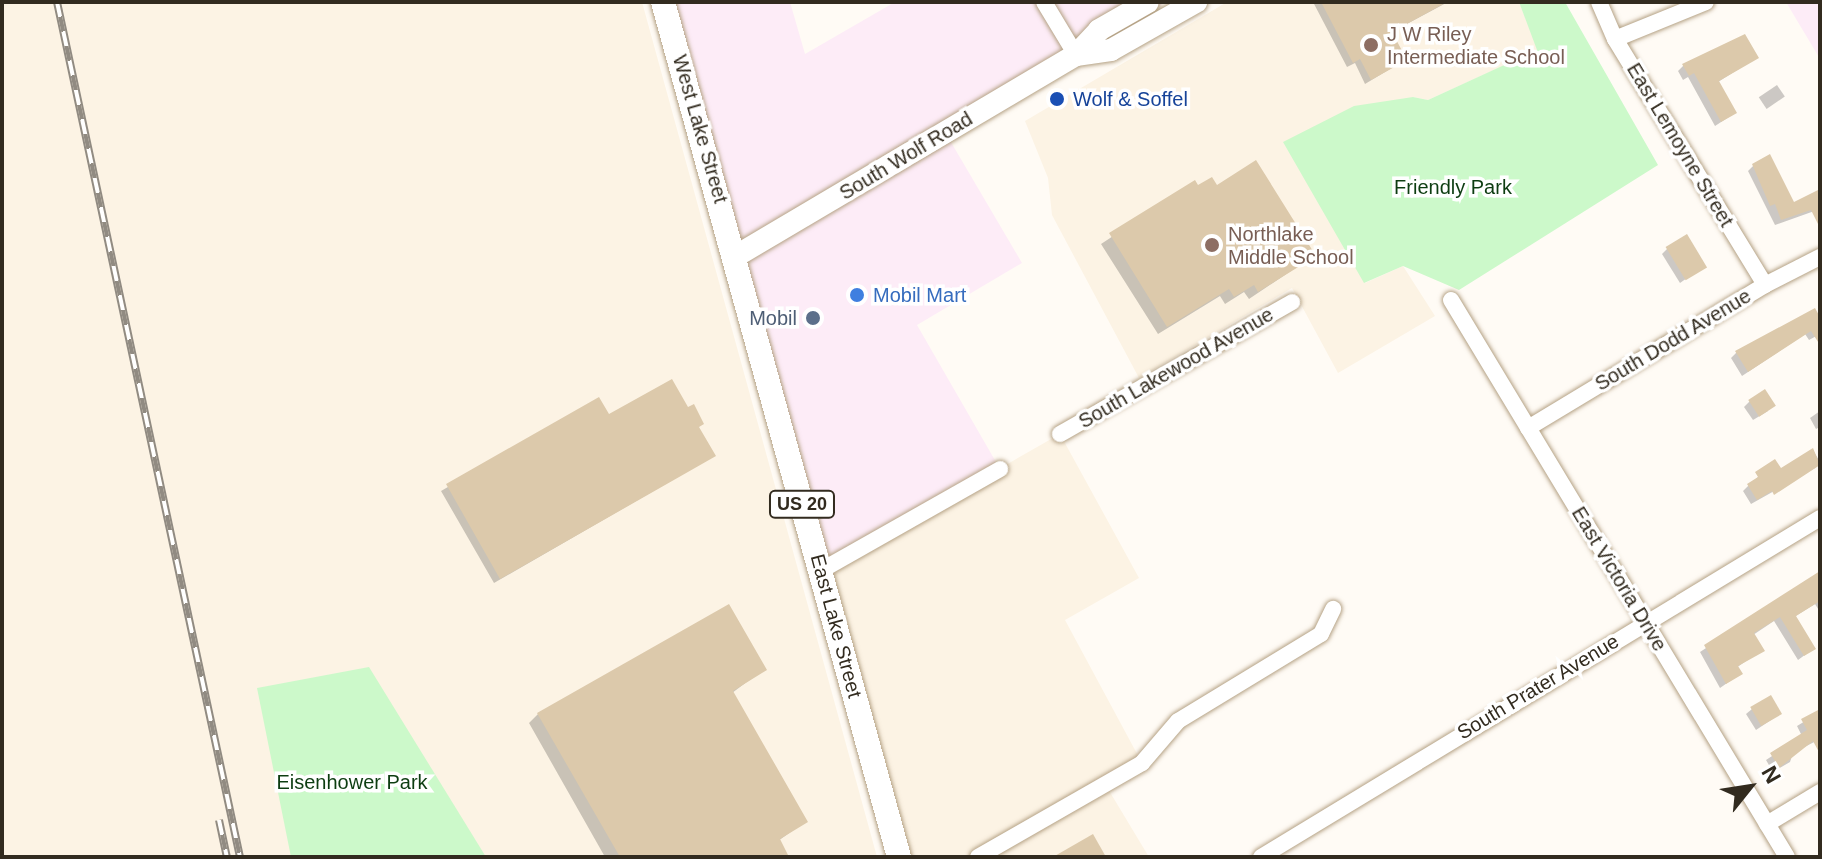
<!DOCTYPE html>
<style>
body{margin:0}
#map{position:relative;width:1822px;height:859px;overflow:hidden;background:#fffbf5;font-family:Arial,sans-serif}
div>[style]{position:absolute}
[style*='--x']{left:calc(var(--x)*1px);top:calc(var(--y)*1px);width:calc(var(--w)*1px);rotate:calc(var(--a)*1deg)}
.commercial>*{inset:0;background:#fdecf7}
.built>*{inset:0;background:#fcf3e4}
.green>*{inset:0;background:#ccf9ca}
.shadow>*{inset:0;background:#0003;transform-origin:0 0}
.building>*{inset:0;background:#dcc9ab;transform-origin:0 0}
.roads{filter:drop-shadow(0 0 2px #b5a285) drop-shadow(0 0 2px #b5a285)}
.street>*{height:16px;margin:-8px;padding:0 8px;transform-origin:8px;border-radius:8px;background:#fff}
.secondary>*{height:22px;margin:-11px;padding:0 11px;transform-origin:11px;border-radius:11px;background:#fff}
.primary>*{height:24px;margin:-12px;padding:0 12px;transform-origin:12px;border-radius:12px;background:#fff}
.rail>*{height:8px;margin-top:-4px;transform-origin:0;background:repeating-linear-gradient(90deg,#fff 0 15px,#918b82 0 30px);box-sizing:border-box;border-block:2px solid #918b82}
.dots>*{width:22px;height:22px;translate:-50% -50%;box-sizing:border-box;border:4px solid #fff;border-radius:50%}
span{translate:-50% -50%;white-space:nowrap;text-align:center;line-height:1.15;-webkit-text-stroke:7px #fff;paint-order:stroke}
.shield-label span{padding:2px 6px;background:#fff;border:2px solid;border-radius:6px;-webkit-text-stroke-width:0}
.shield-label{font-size:18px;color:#322b1f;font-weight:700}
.education-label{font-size:20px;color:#785e54}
.left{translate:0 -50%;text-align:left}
.transit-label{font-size:20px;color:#164399}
.street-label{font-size:20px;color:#322b1f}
.park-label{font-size:20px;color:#0d3d11}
.shop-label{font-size:20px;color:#366cbe}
.service-label{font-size:20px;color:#4e5e75}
.right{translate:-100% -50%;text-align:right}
.frame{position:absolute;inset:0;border:4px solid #322b1f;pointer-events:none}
.north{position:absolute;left:1710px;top:747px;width:80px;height:80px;-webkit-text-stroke:6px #fff;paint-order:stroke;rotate:60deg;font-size:22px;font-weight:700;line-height:32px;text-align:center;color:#322b1f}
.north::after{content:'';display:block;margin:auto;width:28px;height:36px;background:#322b1f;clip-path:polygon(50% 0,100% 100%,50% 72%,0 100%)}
</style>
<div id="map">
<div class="commercial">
<div style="clip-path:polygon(664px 2px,790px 2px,805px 54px,895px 2px,1166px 2px,945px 132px,1022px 263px,917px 325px,1000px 469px,820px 571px)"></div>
<div style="clip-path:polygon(1786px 2px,1820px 2px,1820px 59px)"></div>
</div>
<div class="built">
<div style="clip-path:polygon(2px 2px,642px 2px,877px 857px,2px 857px)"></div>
<div style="clip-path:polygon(1227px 2px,1519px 2px,1538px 50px,1428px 100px,1413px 97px,1365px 283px,1403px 266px,1435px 316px,1338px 373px,1292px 288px,1139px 378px,1052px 215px,1048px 178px,1025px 121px)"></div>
<div style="clip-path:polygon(1060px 434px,1139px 578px,1065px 620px,1142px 763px,1105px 784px,1149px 857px,899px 857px,820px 571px)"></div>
</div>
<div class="green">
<div style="clip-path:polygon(1519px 2px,1565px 2px,1658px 165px,1459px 290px,1403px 266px,1364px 283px,1283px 142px,1354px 106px,1413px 97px,1428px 100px,1537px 50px)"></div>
<div style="clip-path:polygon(369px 667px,486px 857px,291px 857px,257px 688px)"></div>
</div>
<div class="shadow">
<div style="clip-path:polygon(1313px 2px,1448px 2px,1390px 33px,1405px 60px,1365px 84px,1355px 63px,1347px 67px)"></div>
<div style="clip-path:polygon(1756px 58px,1718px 82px,1735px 113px,1715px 126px,1688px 77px,1683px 80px,1678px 71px,1683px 66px)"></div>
<div style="left:1777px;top:85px;width:14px;height:22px;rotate:56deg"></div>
<div style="clip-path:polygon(1754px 165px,1793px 204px,1820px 191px,1820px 209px,1775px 225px,1748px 171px)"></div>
<div style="clip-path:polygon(1194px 183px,1313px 256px,1249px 299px,1244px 292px,1225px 304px,1220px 296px,1158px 334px,1101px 244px)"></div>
<div style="clip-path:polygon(1668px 248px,1704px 266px,1680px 283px,1662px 254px)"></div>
<div style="clip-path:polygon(1809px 313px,1820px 320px,1820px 334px,1809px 340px,1805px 334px,1742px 376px,1731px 358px,1736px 353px)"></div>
<div style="clip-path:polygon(598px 400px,608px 417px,697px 428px,714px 456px,494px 583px,441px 491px)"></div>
<div style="clip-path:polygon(1750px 401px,1768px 411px,1753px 420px,1744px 407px)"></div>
<div style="clip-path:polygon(1820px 411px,1820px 427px,1816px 429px,1810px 418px)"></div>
<div style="clip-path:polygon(1813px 450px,1820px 462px,1815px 468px,1751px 504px,1743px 491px,1749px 485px,1775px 462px,1780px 470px)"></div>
<div style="clip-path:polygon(1820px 573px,1820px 612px,1815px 604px,1794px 617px,1813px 649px,1798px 660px,1774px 621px,1753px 635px,1762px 650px,1736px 668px,1740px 674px,1720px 688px,1700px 652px)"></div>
<div style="clip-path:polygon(764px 669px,732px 693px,806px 821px,778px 841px,787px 857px,605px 857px,529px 723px,538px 714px)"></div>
<div style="clip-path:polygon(1752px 709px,1780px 714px,1756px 730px,1746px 714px)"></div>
<div style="clip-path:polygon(1820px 712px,1820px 739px,1793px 753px,1790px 762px,1773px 772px,1766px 760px,1802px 736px,1797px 726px)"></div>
</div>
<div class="building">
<div style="clip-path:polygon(1321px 2px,1447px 2px,1392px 32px,1407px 60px,1371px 80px,1360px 59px,1353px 63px)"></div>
<div style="clip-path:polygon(1745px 34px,1759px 58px,1719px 81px,1737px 113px,1721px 122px,1694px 73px,1689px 76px,1682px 64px)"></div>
<div style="clip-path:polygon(1770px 154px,1794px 202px,1820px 189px,1820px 228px,1811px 210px,1781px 220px,1775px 204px,1770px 206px,1752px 164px)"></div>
<div style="clip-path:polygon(1256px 160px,1316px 256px,1258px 292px,1254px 285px,1234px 297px,1229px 289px,1167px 327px,1109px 233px,1195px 180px,1198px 185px,1212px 177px,1217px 185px)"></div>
<div style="left:1687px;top:234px;width:39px;height:25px;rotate:59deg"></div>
<div style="clip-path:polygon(1815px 308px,1820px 317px,1820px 345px,1811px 331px,1748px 372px,1735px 351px)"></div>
<div style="clip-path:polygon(672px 379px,688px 407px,694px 404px,704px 424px,699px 427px,716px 456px,500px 579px,446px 484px,599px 397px,609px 414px)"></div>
<div style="left:1765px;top:389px;width:20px;height:20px;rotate:57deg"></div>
<div style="clip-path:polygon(1813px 448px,1820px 465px,1774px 495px,1772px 491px,1757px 500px,1747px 484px,1758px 477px,1755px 472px,1775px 459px,1781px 468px)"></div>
<div style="clip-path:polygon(1820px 571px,1820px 601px,1796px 616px,1816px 649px,1804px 656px,1780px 617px,1754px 633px,1765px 651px,1738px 666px,1743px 674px,1726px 684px,1704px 645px)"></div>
<div style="clip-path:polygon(729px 604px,767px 670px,733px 691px,808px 822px,780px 839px,789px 857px,620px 857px,537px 713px)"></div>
<div style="left:1771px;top:695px;width:22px;height:24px;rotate:60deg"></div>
<div style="clip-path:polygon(1820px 709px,1820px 754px,1813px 741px,1779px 768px,1770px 753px,1807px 730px,1801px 719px)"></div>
<div style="clip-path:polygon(1093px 834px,1106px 857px,1053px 857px)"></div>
</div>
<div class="roads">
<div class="street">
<div style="--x:1044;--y:2;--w:62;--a:58.9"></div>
<div style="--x:1599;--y:2;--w:40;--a:66.6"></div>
<div style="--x:1615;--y:39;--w:288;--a:58.6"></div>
<div style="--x:1615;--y:39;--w:98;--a:-22.1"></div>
<div style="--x:1451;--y:300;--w:650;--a:58.9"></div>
<div style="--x:1528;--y:428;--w:277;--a:-31.1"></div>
<div style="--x:1765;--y:285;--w:62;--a:-27"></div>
<div style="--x:1060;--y:434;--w:267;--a:-29.6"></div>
<div style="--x:820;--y:571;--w:207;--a:-29.5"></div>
<div style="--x:1767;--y:824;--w:62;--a:-31.1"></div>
<div style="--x:978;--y:857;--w:189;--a:-29.8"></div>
<div style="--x:1142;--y:763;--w:55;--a:-49.4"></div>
<div style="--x:1178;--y:721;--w:167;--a:-31.3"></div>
<div style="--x:1321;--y:634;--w:28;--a:-64"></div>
<div style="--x:1261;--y:857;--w:654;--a:-31.23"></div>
</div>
<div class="secondary">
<div style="--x:1076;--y:55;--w:35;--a:-8"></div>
<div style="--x:1111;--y:50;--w:98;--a:-29.5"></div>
<div style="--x:736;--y:256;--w:395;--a:-30.6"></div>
<div style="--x:1076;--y:55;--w:34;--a:-47"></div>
<div style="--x:1099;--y:30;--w:56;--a:-29.7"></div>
</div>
<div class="primary">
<div style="--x:663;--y:2;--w:887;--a:74.57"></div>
</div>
</div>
<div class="rail">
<div style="--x:57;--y:2;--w:874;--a:77.92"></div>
<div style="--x:219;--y:820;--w:38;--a:78"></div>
</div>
<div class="dots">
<div style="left:1371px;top:45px;background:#8d6e63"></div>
<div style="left:1057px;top:99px;background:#1a4fb4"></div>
<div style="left:1212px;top:245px;background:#8d6e63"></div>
<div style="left:857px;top:295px;background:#3f7fe0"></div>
<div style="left:813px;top:318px;background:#5c6f8a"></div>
</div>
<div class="shield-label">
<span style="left:802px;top:504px">US 20</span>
</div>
<div class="education-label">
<span class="left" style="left:1387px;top:46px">J W Riley<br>Intermediate School</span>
<span class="left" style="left:1228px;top:246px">Northlake<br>Middle School</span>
</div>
<div class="transit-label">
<span class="left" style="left:1073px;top:99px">Wolf &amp; Soffel</span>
</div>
<div class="street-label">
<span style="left:700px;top:129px;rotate:74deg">West Lake Street</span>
<span style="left:1680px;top:145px;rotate:59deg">East Lemoyne Street</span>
<span style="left:906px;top:156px;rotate:-31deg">South Wolf Road</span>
<span style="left:1673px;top:340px;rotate:-31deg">South Dodd Avenue</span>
<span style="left:1176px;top:368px;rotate:-30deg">South Lakewood Avenue</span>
<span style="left:1619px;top:579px;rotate:59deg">East Victoria Drive</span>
<span style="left:836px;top:626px;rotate:75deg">East Lake Street</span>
<span style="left:1538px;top:687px;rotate:-31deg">South Prater Avenue</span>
</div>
<div class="park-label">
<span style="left:1453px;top:187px">Friendly Park</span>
<span style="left:352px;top:782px">Eisenhower Park</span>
</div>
<div class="shop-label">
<span class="left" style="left:873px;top:295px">Mobil Mart</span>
</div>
<div class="service-label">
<span class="right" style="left:797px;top:318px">Mobil</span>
</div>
<div class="frame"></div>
<div class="north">N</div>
</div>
